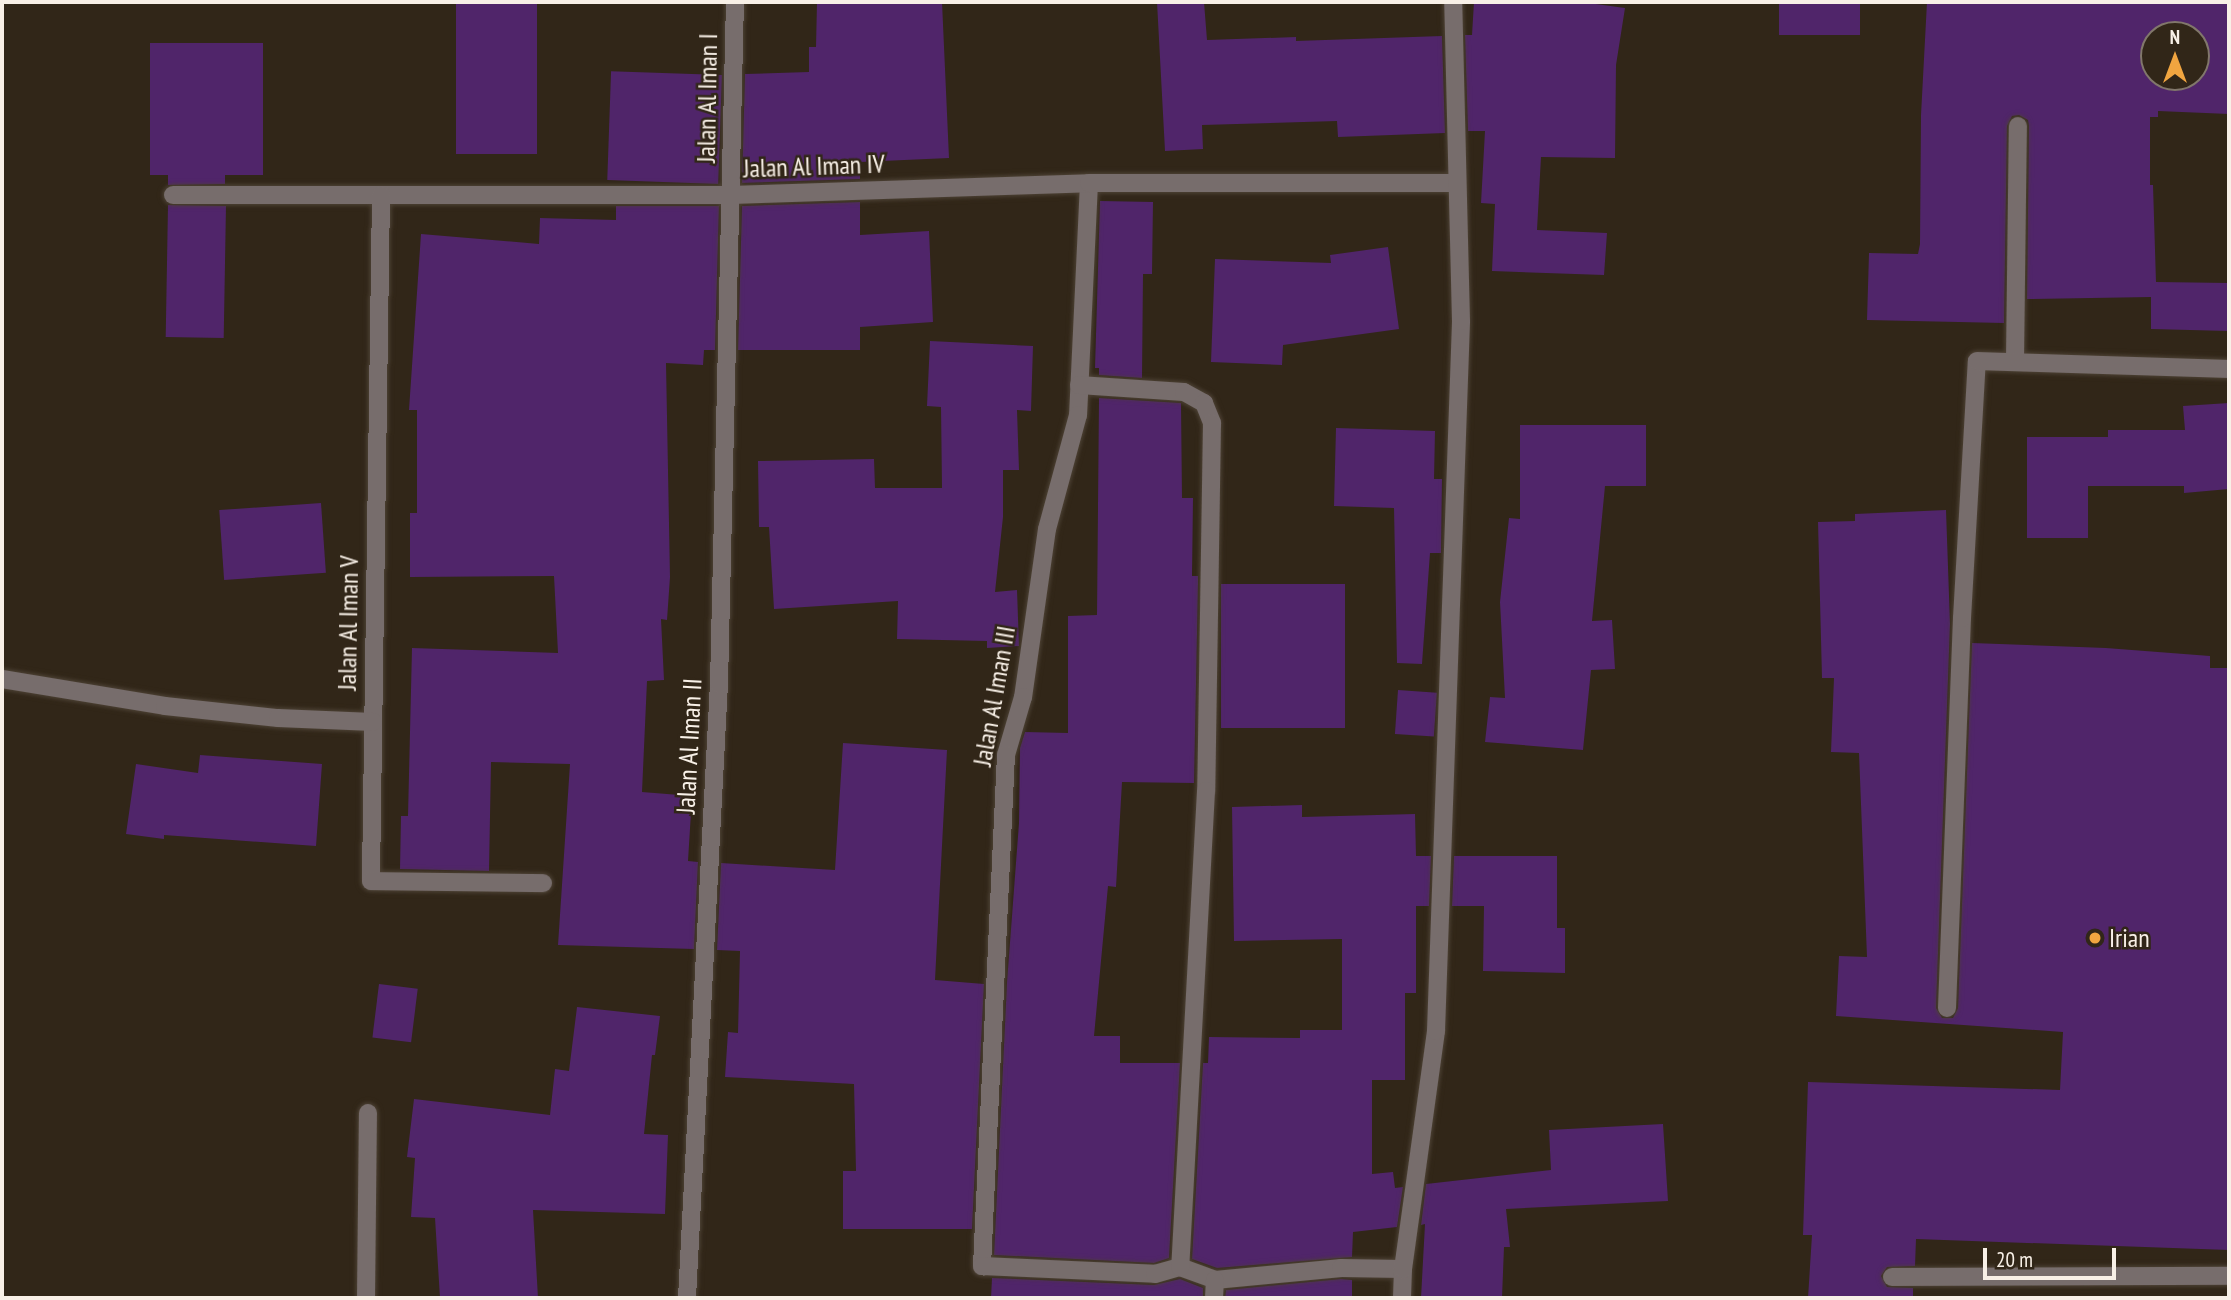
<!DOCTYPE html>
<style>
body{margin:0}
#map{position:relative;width:2231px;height:1300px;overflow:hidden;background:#312618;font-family:"PT Sans Narrow",sans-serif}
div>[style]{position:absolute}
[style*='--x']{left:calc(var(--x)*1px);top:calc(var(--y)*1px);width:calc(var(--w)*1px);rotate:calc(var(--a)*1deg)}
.building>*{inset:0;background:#50256a;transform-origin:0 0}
.roads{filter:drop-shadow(0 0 2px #4d4235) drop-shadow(0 0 2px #4d4235)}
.lane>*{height:18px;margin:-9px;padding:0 9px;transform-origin:9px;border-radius:9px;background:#776d6c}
.street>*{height:18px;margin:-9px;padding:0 9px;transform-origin:9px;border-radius:9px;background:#776d6c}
.dots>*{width:19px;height:19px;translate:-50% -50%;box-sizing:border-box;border:4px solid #312618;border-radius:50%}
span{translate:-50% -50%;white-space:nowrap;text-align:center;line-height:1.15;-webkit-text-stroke:5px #312618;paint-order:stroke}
.street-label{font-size:26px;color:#f8f0e7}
.poi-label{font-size:26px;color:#f8f0e7}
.left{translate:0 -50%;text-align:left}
.frame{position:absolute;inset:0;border:4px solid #f8f0e7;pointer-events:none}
.north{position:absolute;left:2140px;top:21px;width:70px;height:70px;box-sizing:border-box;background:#312618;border:2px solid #81776b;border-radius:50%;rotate:0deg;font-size:19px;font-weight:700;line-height:28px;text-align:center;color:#f8f0e7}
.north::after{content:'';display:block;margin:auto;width:24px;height:32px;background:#f1a540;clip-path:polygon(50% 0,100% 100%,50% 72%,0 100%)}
.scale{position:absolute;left:1983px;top:1248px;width:133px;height:32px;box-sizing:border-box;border:4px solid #f8f0e7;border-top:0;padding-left:9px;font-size:21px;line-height:24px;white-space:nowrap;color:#f8f0e7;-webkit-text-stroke:5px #312618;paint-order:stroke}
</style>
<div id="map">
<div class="building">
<div style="left:456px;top:2px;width:81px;height:152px"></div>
<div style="clip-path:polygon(817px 2px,942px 2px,949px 158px,860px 162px,860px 179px,742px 183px,745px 74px,809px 72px,809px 47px,816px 47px)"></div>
<div style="clip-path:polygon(1157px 2px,1204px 2px,1207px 40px,1296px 37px,1296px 41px,1442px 36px,1445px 133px,1338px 137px,1337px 121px,1202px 125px,1203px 149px,1165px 151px)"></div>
<div style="clip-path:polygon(1474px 2px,1581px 2px,1625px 8px,1616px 65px,1615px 158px,1541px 157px,1537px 230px,1607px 233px,1604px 275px,1492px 271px,1495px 204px,1481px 203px,1485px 131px,1468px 131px,1465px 35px,1472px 35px)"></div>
<div style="left:1779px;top:2px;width:81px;height:33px"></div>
<div style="clip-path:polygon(evenodd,1927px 2px,2229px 2px,2229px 114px,2158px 111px,2158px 117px,2150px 117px,2150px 185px,2153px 185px,2156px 282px,2229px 283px,2229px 331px,2151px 329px,2151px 297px,2027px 299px,2029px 126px,2028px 120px,2019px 115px,2012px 116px,2007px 126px,2004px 323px,1867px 320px,1869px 253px,1918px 254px,1920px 244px,1921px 115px,1927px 2px,2154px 35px,2196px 35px,2196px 77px,2154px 77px,2154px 35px)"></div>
<div style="clip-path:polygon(150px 43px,263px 43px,263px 175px,225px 175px,225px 184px,168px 185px,168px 175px,150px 175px)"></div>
<div style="left:722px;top:75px;width:109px;height:111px;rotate:92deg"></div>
<div style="clip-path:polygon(1100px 201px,1153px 202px,1152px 274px,1143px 274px,1142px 378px,1099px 375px,1099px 368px,1095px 368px)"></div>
<div style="clip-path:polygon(860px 202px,860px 235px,929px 231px,933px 322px,860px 327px,860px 350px,738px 350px,742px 206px)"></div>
<div style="left:168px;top:205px;width:58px;height:132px;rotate:1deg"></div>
<div style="clip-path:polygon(616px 206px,719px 206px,715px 350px,704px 350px,703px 365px,666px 363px,670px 577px,667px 620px,661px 619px,664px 680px,647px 681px,642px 792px,692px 796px,688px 861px,698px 862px,694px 949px,558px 945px,570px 764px,491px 762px,489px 871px,400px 869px,401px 816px,408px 816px,412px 648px,558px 653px,554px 576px,410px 577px,410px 513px,417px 513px,417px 410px,409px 410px,421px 234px,539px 244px,540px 218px,616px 220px)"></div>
<div style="clip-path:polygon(1388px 247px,1399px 329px,1283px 345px,1282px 365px,1211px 362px,1215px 259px,1331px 263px,1330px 255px)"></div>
<div style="clip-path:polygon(930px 341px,1033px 346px,1031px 411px,1017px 410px,1019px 470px,1003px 470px,1003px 517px,995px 592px,1017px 590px,1019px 646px,987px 648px,987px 641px,897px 639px,898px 601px,774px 609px,769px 527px,759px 527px,758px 461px,874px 459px,875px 488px,942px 488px,941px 407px,927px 406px)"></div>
<div style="clip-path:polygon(1099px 398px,1181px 403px,1182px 498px,1193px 498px,1192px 576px,1198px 576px,1198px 584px,1194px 783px,1122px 782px,1116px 887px,1108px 886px,1094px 1036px,1120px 1036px,1120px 1063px,1180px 1063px,1169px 1258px,1154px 1263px,994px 1255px,1007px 982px,1019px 823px,1020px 748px,1025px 732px,1068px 733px,1068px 616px,1097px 615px)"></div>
<div style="clip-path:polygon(2229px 403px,2229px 489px,2184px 493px,2184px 486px,2088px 486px,2088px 538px,2027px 538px,2027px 437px,2108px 437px,2108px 430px,2185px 430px,2183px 406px)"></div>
<div style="clip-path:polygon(1520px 425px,1646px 425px,1646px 486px,1605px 486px,1592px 621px,1612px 620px,1615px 669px,1591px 670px,1583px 750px,1485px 742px,1490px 697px,1505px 698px,1500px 602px,1509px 518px,1520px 519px)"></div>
<div style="clip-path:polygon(1336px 428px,1435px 431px,1434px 479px,1442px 479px,1441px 553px,1430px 553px,1422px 664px,1397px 663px,1394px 508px,1334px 506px)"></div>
<div style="left:321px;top:503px;width:70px;height:102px;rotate:86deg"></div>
<div style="clip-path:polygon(1946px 510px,1950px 624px,1936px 1008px,1942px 1018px,1953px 1018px,1958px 1008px,1972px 643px,2106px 648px,2210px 656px,2210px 668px,2229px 668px,2229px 1250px,1916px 1239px,1915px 1266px,1887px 1267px,1881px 1276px,1887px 1287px,1913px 1288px,1913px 1298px,1808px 1298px,1812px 1235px,1803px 1235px,1808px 1082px,2060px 1090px,2063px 1032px,1836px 1016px,1839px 956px,1867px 957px,1859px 753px,1831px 752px,1834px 678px,1822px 678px,1818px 522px,1855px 521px,1855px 514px)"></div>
<div style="left:1221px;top:584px;width:124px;height:144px"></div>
<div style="left:1398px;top:690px;width:39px;height:44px;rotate:4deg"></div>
<div style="clip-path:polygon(843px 743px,947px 750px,935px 980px,984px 984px,972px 1229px,843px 1229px,843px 1171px,856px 1171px,854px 1084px,725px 1077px,728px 1032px,738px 1033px,740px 951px,717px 950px,721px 863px,835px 870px)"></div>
<div style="clip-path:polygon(200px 755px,322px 764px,316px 846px,164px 835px,164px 839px,126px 834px,136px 764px,198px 773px)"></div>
<div style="clip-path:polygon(1302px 805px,1302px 817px,1415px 814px,1416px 856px,1431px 856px,1429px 906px,1416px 906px,1416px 993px,1405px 993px,1405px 1080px,1372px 1080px,1372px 1174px,1393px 1172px,1395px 1188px,1403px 1187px,1397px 1227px,1353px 1232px,1352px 1257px,1217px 1268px,1192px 1259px,1203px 1063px,1208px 1063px,1209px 1037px,1300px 1038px,1300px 1030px,1342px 1030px,1342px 939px,1234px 941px,1232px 807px)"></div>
<div style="clip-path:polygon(1454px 856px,1557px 856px,1557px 928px,1565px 928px,1565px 973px,1483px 971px,1484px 906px,1452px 906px)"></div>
<div style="left:379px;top:984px;width:39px;height:54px;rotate:7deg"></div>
<div style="clip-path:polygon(577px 1007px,660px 1016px,655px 1055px,652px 1055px,644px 1134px,668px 1135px,665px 1214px,533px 1210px,538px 1298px,440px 1298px,435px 1218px,411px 1217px,415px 1158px,407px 1157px,414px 1099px,550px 1115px,555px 1069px,569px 1071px)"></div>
<div style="clip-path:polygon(1663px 1124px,1668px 1201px,1506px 1209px,1510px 1247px,1504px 1247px,1502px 1298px,1421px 1298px,1425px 1224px,1421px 1225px,1426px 1184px,1551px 1170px,1549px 1130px)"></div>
<div style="clip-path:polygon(992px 1278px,1154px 1285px,1180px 1279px,1203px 1288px,1203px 1298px,991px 1298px)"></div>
<div style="clip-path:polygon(1341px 1279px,1352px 1280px,1352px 1298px,1225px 1298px,1226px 1290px)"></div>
</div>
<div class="roads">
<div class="lane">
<div style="--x:1892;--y:1277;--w:337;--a:-0.2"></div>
</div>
<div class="street">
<div style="--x:1089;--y:183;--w:232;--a:92.7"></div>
<div style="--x:1078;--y:415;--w:118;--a:105.2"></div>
<div style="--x:1047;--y:529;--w:170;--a:98.1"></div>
<div style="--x:1023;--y:697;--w:60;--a:106.3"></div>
<div style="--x:1006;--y:755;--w:512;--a:92.69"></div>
<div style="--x:982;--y:1266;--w:173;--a:2.6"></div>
<div style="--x:1155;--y:1274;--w:26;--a:-16"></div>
<div style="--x:1180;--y:1267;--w:37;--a:20"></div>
<div style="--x:1215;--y:1280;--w:127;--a:-5.4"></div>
<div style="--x:1341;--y:1268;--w:62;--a:0.9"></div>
<div style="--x:1403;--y:1269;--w:29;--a:92"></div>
<div style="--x:173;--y:195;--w:558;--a:0"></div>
<div style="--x:731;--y:195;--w:358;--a:-1.9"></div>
<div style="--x:1089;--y:183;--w:367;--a:0"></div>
<div style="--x:381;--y:195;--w:686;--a:90.84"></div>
<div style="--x:371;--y:881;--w:172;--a:0.7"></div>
<div style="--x:2015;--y:360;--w:234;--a:-89.3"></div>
<div style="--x:1079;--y:385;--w:105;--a:3.8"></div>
<div style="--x:1184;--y:392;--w:23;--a:29"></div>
<div style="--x:1204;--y:403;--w:22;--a:68"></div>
<div style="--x:1212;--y:423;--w:368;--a:90.9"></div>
<div style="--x:1206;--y:791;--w:477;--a:93.1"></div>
<div style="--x:2;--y:679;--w:165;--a:9.4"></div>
<div style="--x:165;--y:706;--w:114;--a:6.1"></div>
<div style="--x:278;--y:718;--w:95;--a:2.4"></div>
<div style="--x:1947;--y:1008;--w:390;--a:-87.8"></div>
<div style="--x:1962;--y:618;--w:257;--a:-86.7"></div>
<div style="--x:1977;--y:361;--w:252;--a:1.8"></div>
<div style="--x:1403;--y:1269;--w:240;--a:-82.1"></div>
<div style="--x:1436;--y:1031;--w:710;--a:-87.98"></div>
<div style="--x:1461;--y:321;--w:319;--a:-91.4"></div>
<div style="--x:366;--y:1298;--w:185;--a:-89.4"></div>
<div style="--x:687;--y:1298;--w:615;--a:-87.02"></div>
<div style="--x:719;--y:684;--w:682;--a:-88.66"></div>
<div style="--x:1214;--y:1298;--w:18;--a:-87"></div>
</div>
</div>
<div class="dots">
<div style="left:2095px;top:938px;background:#f1a540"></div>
</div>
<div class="street-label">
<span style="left:707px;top:98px;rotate:-89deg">Jalan Al Iman I</span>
<span style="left:814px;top:166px;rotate:-2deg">Jalan Al Iman IV</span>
<span style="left:348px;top:623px;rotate:-89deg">Jalan Al Iman V</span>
<span style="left:994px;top:696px;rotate:-80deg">Jalan Al Iman III</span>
<span style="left:689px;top:746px;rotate:-87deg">Jalan Al Iman II</span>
</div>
<div class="poi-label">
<span class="left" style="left:2109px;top:938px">Irian</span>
</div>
<div class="frame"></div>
<div class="north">N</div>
<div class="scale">20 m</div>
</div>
